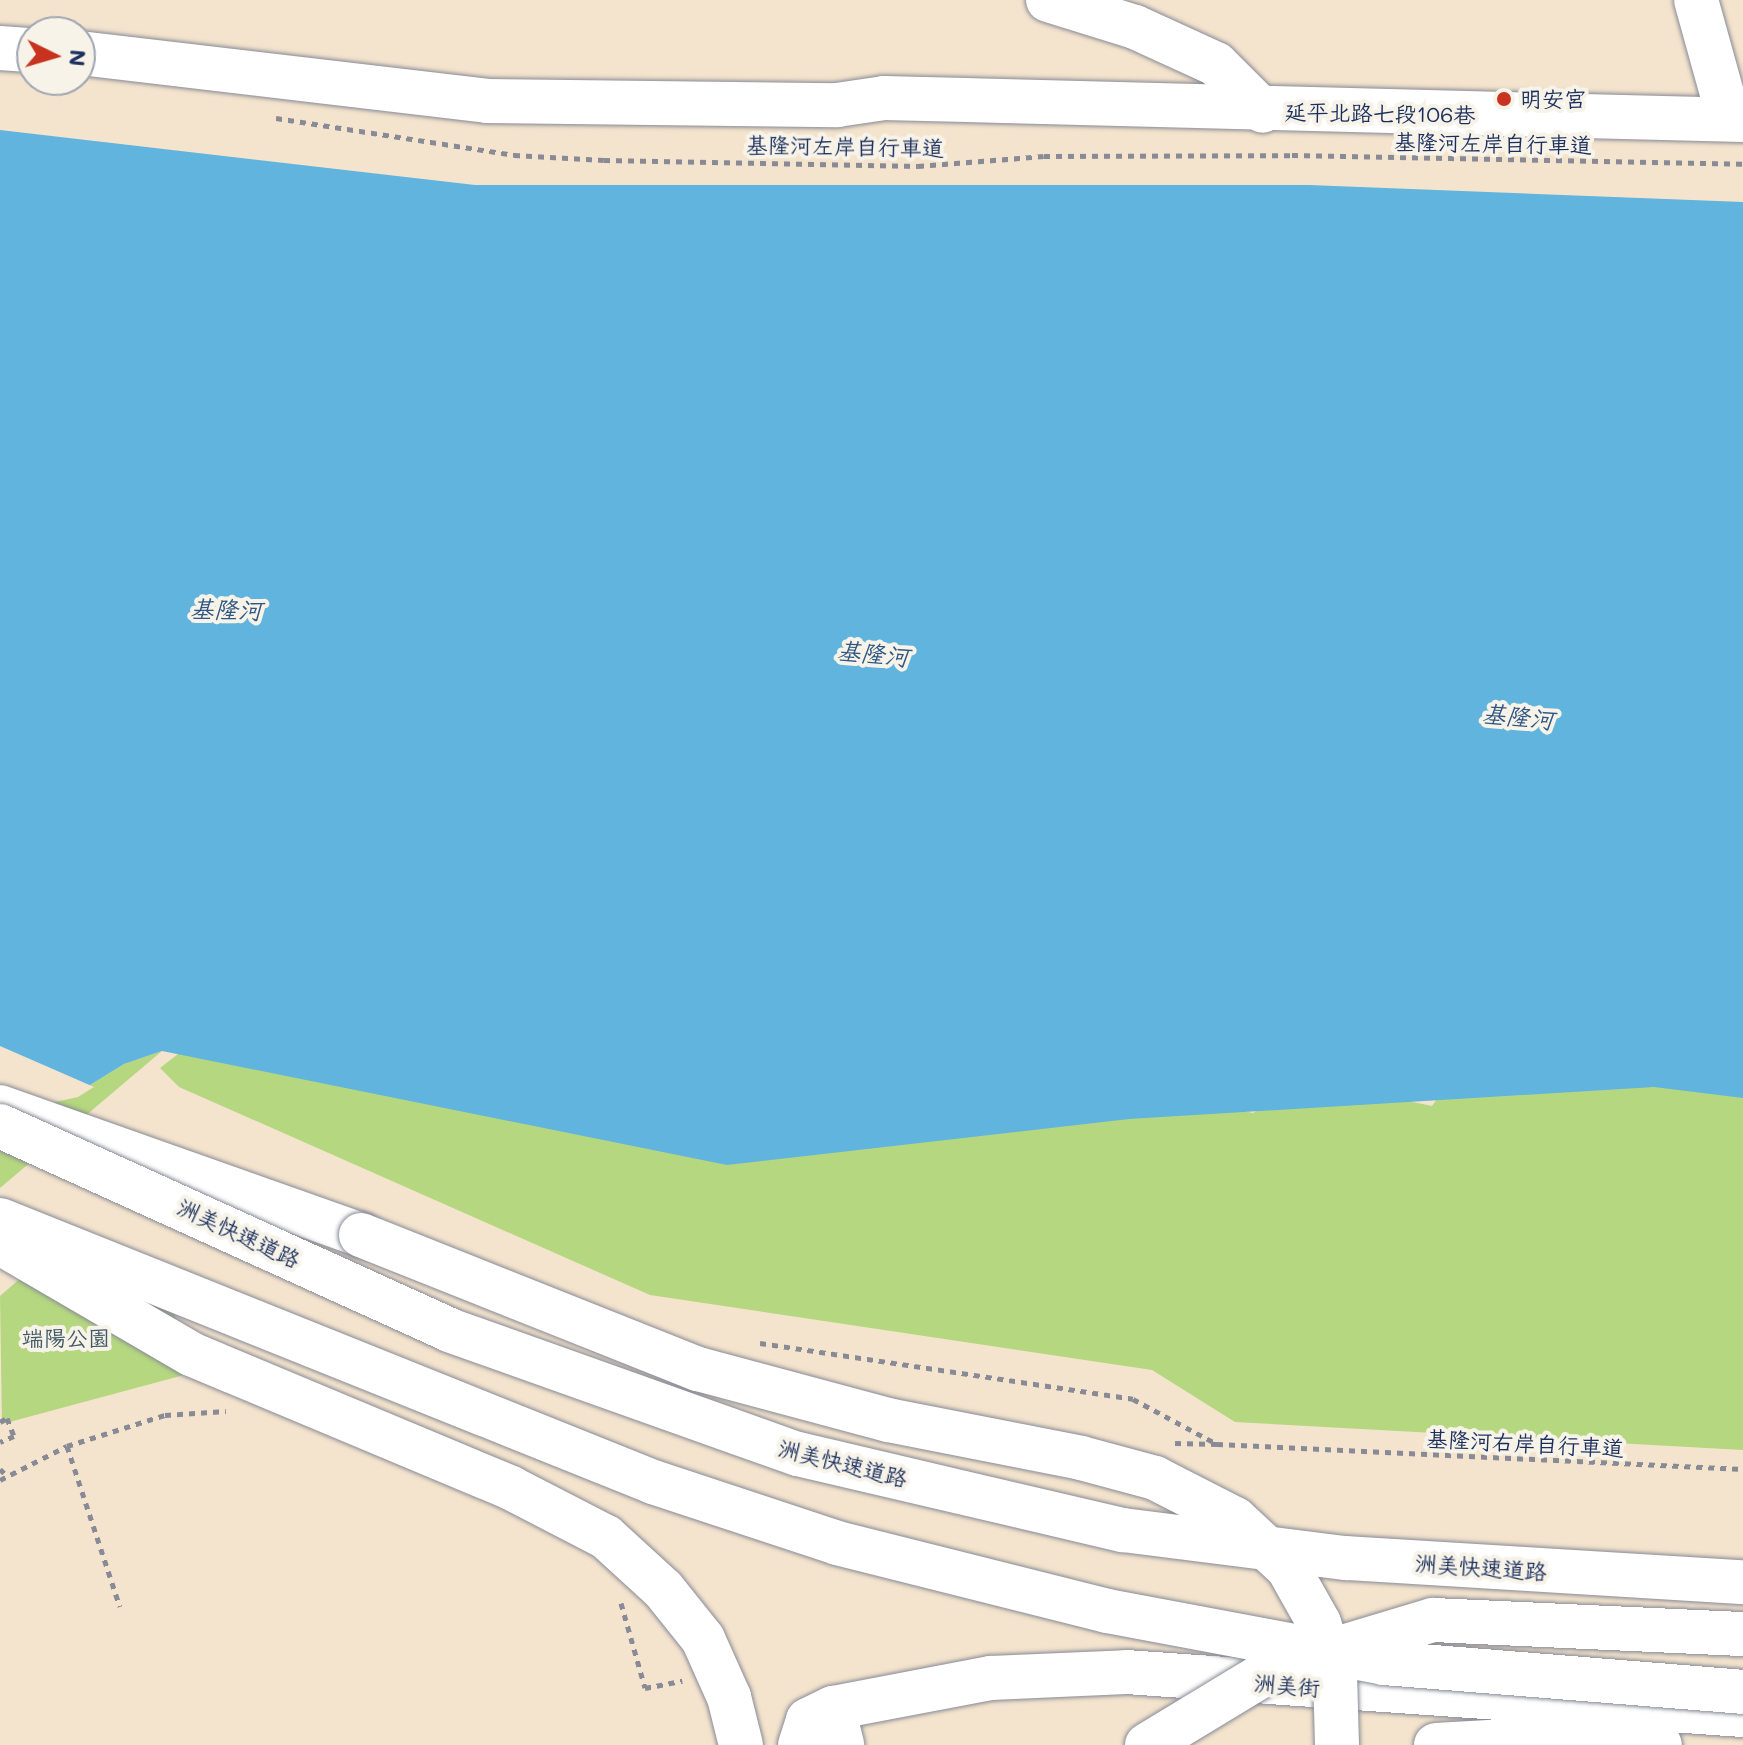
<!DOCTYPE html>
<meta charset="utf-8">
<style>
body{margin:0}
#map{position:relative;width:1743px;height:1745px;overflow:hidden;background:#f4e4cd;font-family:Mali,"LXGW WenKai TC",sans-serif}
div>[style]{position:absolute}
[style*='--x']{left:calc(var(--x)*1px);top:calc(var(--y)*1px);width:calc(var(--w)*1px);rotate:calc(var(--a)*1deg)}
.green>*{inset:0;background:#b5d77f}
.water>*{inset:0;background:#61b4dd}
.pier>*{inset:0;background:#f4e4cd}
.path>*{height:5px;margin-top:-2.5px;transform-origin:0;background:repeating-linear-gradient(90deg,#888a96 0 6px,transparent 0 12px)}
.roads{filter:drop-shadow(0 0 2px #888a96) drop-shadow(0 0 2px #888a96)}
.minor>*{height:44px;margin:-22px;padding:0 22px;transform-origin:22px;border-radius:22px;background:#fff}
.highway>*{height:44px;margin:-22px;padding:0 22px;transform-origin:22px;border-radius:22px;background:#fff}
.bridges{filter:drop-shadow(0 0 2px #888a96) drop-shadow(0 0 2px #888a96)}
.highway-bridge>*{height:44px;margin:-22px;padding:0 22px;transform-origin:22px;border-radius:22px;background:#fff}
.dots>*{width:22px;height:22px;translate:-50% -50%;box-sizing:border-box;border:4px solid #f7f3e8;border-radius:50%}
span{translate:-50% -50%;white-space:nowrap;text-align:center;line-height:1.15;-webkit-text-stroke:8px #f7f3e8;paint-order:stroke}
.poi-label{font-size:22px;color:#1b2f5e}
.left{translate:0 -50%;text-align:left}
.street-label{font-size:22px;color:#1b2f5e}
.park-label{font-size:22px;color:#425966}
.water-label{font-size:24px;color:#305784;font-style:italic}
.north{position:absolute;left:16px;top:16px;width:80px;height:80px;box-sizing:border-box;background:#f7f3e8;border:2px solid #9fa5b1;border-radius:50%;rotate:95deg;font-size:22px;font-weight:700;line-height:32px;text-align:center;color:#1b2f5e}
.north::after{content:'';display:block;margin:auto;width:28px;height:36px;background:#c8321e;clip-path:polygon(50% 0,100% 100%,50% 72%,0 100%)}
</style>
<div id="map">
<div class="green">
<div style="clip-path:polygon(196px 1040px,1213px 1104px,1253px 1113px,1271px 1103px,1380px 1095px,1432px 1106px,1460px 1067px,1743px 1053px,1743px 1450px,1235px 1422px,1152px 1370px,650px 1295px,179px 1087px,160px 1068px)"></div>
<div style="clip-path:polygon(162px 1051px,0 1188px,0 1110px,77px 1093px,124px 1064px)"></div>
<div style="clip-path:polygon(31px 1269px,169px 1275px,184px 1375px,2px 1424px,0 1296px)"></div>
</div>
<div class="water">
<div style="clip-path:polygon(0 130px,475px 185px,1309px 185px,1743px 202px,1743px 1098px,1654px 1087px,1129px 1119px,727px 1165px,162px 1051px,124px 1064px,77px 1093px,0 1110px)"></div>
</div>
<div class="pier">
<div style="clip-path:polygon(0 1046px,94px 1087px,78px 1097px,0 1114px)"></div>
</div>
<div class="path">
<div style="--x:42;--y:88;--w:22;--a:5"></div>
<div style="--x:276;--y:118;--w:241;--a:8.8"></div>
<div style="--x:514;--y:155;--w:90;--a:3.2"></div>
<div style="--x:604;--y:160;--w:314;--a:1.1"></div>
<div style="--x:918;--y:166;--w:126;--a:-4.5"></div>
<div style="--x:1044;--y:156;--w:248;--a:-0.2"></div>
<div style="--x:1292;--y:155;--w:451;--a:1.1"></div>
<div style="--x:760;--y:1343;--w:377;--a:8.5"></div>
<div style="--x:1133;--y:1399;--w:95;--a:28.2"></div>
<div style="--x:1217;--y:1444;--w:527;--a:2.72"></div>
<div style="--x:0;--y:1422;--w:8;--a:-30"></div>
<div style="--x:7;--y:1418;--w:19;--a:69"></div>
<div style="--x:14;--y:1436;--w:15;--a:157"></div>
<div style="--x:1175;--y:1443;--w:42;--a:1.4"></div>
<div style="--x:67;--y:1446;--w:169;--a:71.8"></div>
<div style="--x:0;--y:1469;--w:10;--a:45"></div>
<div style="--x:0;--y:1480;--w:75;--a:-26.9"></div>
<div style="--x:67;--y:1446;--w:103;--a:-17.6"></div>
<div style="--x:165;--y:1415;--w:61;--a:-3.8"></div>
<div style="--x:621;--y:1603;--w:88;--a:74.2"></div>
<div style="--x:645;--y:1688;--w:38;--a:-11"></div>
</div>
<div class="roads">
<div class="minor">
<div style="--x:1048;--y:0;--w:91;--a:17.2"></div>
<div style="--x:1135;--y:27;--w:89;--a:24.6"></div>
<div style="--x:1216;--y:64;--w:66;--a:45"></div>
<div style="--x:1696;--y:0;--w:123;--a:74.5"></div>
<div style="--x:0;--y:48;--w:32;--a:4"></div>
<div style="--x:80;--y:53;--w:410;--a:6.7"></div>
<div style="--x:487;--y:101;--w:350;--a:0.7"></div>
<div style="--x:837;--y:105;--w:48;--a:-8.5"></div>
<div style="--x:884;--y:98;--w:859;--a:1.47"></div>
<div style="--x:833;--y:1708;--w:38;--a:76"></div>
<div style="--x:800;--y:1745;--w:26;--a:-72"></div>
<div style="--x:808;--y:1720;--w:28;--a:-26"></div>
<div style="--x:833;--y:1708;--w:161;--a:-10.8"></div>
<div style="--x:991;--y:1678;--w:135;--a:-2.5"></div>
<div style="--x:1126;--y:1672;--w:618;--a:3.99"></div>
</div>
<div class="highway">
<div style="--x:0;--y:1107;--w:383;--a:19.5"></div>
<div style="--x:1436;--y:1745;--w:105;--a:-3.3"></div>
<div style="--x:1541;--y:1739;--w:119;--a:2.9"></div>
</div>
</div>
<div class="bridges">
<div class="highway-bridge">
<div style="--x:0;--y:1126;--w:493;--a:24.4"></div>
<div style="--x:449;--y:1330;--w:370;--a:19.6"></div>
<div style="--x:798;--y:1454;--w:334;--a:13.2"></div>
<div style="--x:1123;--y:1530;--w:225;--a:7.2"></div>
<div style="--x:1346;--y:1558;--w:398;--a:3.5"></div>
<div style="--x:0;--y:1220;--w:704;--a:21.86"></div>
<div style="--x:653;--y:1482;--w:194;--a:18.3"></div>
<div style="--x:837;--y:1543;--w:278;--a:14.1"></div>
<div style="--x:1107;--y:1611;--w:282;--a:10.6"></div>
<div style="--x:1384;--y:1663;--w:360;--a:4.6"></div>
<div style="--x:361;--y:1235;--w:363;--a:21.7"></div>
<div style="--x:698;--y:1369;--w:197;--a:15"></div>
<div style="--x:888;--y:1420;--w:197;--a:11.1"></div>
<div style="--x:1081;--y:1458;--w:77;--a:15.1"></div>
<div style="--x:1155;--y:1478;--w:90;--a:27.1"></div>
<div style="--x:1235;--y:1519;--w:72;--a:42.8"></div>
<div style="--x:1288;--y:1568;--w:63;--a:60.6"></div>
<div style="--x:1319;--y:1623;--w:52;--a:72.3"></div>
<div style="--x:1335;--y:1673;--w:72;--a:88.4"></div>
<div style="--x:9;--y:1248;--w:211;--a:30.2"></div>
<div style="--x:191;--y:1354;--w:347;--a:22.7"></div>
<div style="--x:511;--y:1488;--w:107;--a:27.3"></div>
<div style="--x:606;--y:1537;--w:77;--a:42.4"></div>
<div style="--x:663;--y:1589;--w:64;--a:51.3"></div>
<div style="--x:703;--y:1639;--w:64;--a:65.9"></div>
<div style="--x:729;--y:1697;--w:49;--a:76"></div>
<div style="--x:1147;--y:1745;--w:151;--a:-31.2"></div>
<div style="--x:1276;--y:1667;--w:164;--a:-16.7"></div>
<div style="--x:1433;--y:1620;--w:310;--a:2.6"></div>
</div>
</div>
<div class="dots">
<div style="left:1504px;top:99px;background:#c8321e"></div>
</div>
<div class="poi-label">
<span class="left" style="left:1520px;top:99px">明安宮</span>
</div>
<div class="street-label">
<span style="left:1380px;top:113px;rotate:1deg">延平北路七段106巷</span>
<span style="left:1493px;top:143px;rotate:1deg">基隆河左岸自行車道</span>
<span style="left:845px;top:146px;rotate:1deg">基隆河左岸自行車道</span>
<span style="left:239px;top:1233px;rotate:25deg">洲美快速道路</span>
<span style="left:1525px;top:1443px;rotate:3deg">基隆河右岸自行車道</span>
<span style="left:843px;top:1463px;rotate:14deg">洲美快速道路</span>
<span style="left:1481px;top:1567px;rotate:4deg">洲美快速道路</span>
<span style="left:1287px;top:1685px;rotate:5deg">洲美街</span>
</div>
<div class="park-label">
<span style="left:66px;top:1338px">端陽公園</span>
</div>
<div class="water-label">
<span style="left:226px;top:609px;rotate:2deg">基隆河</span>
<span style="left:873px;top:653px;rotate:6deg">基隆河</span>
<span style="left:1518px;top:716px;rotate:6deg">基隆河</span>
</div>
<div class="north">N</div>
</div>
